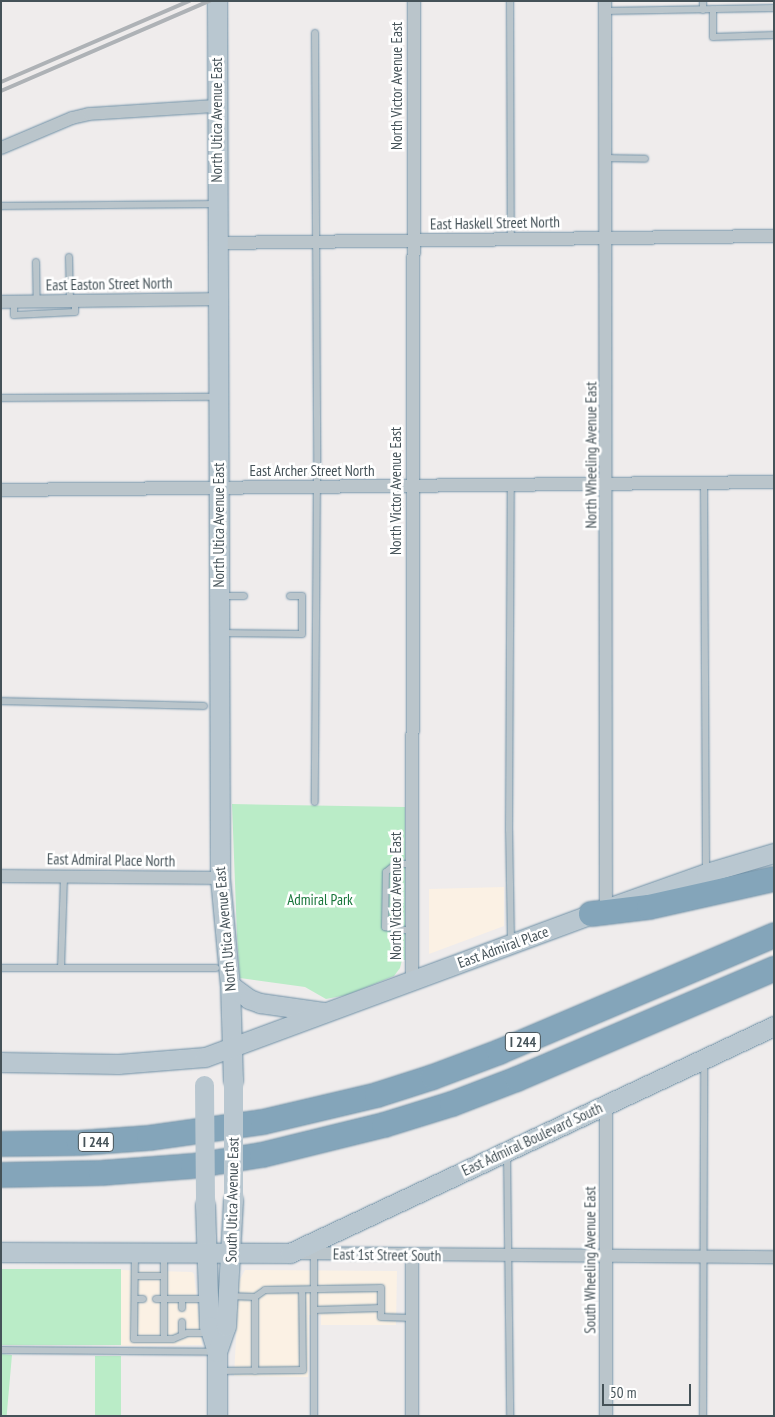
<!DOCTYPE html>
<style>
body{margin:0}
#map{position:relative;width:775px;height:1417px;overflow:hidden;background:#efecec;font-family:"PT Sans Narrow",sans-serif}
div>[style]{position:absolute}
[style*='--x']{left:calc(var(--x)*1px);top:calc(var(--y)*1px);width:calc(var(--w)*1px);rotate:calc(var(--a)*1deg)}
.commercial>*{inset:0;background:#fbf1e4}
.green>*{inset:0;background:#baecc7;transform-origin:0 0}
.roads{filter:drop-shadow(0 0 1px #6f90a6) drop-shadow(0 0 1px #6f90a6)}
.service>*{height:6px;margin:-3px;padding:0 3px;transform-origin:3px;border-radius:3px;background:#bac5cb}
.minor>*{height:12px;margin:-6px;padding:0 6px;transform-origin:6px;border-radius:6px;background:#bac5cb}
.secondary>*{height:19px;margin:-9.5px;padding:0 9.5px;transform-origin:9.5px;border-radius:9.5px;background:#b9c7d0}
.motorway>*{height:24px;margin:-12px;padding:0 12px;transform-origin:12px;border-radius:12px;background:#84a5ba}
.rail>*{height:4px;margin:-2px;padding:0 2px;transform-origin:2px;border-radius:2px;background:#aeb2b6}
.secondary-bridge>*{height:19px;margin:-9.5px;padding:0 9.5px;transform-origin:9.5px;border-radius:9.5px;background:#b9c7d0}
span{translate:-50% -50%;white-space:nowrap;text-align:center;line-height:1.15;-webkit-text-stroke:5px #fff;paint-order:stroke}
.shield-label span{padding:1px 4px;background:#fff;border:1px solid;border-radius:4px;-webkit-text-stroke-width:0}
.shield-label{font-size:14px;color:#455258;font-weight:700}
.street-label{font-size:15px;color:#455258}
.park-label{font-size:15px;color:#19763b}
.frame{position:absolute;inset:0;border:2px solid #455258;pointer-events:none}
.scale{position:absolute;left:602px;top:1384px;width:89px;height:22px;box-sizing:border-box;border:2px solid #455258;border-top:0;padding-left:6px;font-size:15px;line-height:18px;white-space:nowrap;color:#455258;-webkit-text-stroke:4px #fff;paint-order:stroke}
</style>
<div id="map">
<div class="commercial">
<div style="clip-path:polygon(504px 887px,504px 926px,429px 954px,429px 889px)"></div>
<div style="clip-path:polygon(121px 1270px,192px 1272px,194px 1274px,202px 1345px,121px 1346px)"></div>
<div style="clip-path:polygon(245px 1270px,397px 1271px,396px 1325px,321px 1325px,321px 1315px,309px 1315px,308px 1377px,234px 1376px,239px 1281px)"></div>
</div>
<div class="green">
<div style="clip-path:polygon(232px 804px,405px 807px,405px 960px,402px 960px,400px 968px,394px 976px,347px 995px,326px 999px,305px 987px,240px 978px,237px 936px)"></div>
<div style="left:1px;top:1269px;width:120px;height:76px"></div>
<div style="left:1px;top:1354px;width:11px;height:62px;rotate:5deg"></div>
<div style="left:95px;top:1356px;width:26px;height:60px"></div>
</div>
<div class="roads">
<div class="service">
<div style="--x:510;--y:1;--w:238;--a:89.8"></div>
<div style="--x:703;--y:1;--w:9;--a:90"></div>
<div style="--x:713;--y:9;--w:28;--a:90"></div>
<div style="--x:713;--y:37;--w:61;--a:-1.9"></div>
<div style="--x:605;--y:11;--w:169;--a:-1"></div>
<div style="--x:315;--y:33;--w:443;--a:89.7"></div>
<div style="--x:317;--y:476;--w:326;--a:90.4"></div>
<div style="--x:606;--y:158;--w:39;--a:1"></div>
<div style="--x:1;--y:206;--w:214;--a:-0.5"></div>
<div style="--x:69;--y:257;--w:44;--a:88.7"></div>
<div style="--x:36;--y:262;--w:39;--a:89"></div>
<div style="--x:14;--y:302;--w:13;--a:90"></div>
<div style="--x:14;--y:315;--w:61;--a:-2.8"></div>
<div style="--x:75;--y:312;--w:11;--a:-90"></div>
<div style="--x:1;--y:398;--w:216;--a:-0.3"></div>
<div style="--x:704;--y:483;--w:389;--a:89.7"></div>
<div style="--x:220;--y:596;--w:24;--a:0"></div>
<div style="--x:220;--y:633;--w:82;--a:0.7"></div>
<div style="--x:302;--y:634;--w:38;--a:-90"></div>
<div style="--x:302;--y:596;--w:12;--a:180"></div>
<div style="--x:1;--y:701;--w:203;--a:1.4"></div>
<div style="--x:412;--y:931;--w:27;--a:-172"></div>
<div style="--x:385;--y:927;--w:55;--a:-89"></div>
<div style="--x:386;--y:872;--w:13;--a:-39"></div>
<div style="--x:396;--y:864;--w:16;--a:0"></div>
<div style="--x:511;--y:941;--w:111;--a:-91"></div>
<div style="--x:509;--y:830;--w:345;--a:-89.7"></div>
<div style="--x:1;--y:968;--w:215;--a:0"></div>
<div style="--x:61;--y:968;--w:92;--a:-88.1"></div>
<div style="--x:507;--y:1154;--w:262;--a:89.3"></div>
<div style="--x:314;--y:1252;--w:164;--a:90"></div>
<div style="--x:135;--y:1254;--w:85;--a:90.7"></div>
<div style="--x:134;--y:1339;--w:39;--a:0"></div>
<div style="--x:173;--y:1339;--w:15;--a:-23"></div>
<div style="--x:187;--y:1333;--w:21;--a:0"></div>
<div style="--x:135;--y:1276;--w:29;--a:0"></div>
<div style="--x:229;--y:1296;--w:26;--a:2"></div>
<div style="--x:135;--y:1299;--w:8;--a:0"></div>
<div style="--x:156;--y:1299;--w:51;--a:0"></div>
<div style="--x:182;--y:1299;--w:9;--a:90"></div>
<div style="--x:314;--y:1310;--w:67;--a:-1.7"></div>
<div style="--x:182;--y:1322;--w:13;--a:90"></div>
<div style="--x:164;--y:1339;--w:85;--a:-90"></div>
<div style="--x:1;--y:1350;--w:214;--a:0.5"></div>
<div style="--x:218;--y:1371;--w:85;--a:-0.7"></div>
<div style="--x:303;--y:1370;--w:80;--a:-90.7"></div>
<div style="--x:255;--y:1371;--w:74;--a:-90"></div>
<div style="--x:255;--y:1297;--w:12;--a:-35"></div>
<div style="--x:265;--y:1290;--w:116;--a:-1"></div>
<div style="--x:381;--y:1288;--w:29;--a:90"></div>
<div style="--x:381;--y:1317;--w:31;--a:2"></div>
<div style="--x:703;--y:1416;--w:354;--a:-89.8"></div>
</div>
<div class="minor">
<div style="--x:605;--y:1;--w:908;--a:89.94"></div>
<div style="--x:1;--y:148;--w:77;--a:-22.9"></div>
<div style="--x:72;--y:118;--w:17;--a:-13"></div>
<div style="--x:89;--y:114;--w:128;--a:-3.6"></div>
<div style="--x:217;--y:243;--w:557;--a:-0.72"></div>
<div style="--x:1;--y:302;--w:217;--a:-0.8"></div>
<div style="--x:1;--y:490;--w:773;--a:-0.59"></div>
<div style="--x:1;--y:876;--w:219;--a:0.5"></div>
<div style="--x:412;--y:981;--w:980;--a:-89.88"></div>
<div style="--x:606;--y:1104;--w:312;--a:90"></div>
<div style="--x:295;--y:1253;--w:479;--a:0.5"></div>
<div style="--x:412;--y:1256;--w:160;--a:90"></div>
</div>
<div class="secondary">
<div style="--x:217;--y:1;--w:877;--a:89.8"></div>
<div style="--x:220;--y:878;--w:107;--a:84.7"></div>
<div style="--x:230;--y:985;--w:95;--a:88.2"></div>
<div style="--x:230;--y:985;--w:24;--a:36"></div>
<div style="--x:249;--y:999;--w:12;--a:20"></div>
<div style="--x:260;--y:1003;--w:64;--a:8.1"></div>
<div style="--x:1;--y:1062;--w:117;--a:1"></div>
<div style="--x:118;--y:1064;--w:87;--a:-4.6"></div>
<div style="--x:205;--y:1057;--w:412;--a:-20.3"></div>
<div style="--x:591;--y:914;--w:122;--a:-19.6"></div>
<div style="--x:706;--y:873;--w:71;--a:-16.4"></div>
<div style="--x:205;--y:1205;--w:121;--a:88.1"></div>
<div style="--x:209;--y:1326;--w:27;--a:73"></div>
<div style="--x:217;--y:1352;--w:64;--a:90"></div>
<div style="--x:1;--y:1252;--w:289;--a:0.2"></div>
<div style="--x:290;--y:1253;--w:535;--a:-25.13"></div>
<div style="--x:217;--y:1352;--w:28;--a:-71"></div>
<div style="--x:226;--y:1326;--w:126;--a:-86.8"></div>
</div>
<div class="motorway">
<div style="--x:591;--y:914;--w:58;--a:-6.9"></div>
<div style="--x:649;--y:907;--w:128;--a:-12.6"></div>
<div style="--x:1;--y:1144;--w:78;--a:-0.7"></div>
<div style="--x:79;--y:1143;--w:70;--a:-4.1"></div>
<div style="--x:149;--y:1138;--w:115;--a:-8"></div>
<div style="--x:263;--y:1122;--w:117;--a:-13.3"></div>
<div style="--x:377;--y:1095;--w:59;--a:-17.8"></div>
<div style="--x:433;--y:1077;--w:71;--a:-20.7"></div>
<div style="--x:499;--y:1052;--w:299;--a:-23"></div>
<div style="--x:1;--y:1175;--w:100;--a:-1.1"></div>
<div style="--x:101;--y:1173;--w:92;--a:-4.4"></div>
<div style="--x:193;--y:1166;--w:70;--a:-9.1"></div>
<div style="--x:262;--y:1155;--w:126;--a:-13.8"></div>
<div style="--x:384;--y:1125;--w:71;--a:-17.2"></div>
<div style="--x:452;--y:1104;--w:70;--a:-21"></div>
<div style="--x:517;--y:1079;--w:280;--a:-23.2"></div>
</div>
</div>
<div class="rail">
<div style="--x:1;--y:82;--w:205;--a:-23.3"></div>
<div style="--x:1;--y:91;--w:227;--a:-23.4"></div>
</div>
<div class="secondary-bridge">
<div style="--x:204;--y:1085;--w:120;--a:89.5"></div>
<div style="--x:233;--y:1200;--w:120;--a:-90"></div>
</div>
<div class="shield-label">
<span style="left:523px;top:1042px">I 244</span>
<span style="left:96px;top:1142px">I 244</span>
</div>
<div class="street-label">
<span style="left:397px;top:86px;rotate:-90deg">North Victor Avenue East</span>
<span style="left:217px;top:120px;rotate:-90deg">North Utica Avenue East</span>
<span style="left:495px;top:223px;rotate:-1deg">East Haskell Street North</span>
<span style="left:109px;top:284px;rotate:-1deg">East Easton Street North</span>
<span style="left:591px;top:455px;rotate:-90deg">North Wheeling Avenue East</span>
<span style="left:312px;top:471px">East Archer Street North</span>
<span style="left:396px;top:491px;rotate:-90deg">North Victor Avenue East</span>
<span style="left:219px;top:525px;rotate:-90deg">North Utica Avenue East</span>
<span style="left:111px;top:860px;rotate:1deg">East Admiral Place North</span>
<span style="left:396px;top:896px;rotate:-90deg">North Victor Avenue East</span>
<span style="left:225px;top:929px;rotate:-95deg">North Utica Avenue East</span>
<span style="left:503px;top:947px;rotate:-20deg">East Admiral Place</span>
<span style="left:532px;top:1139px;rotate:-25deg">East Admiral Boulevard South</span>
<span style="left:232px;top:1200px;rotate:-89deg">South Utica Avenue East</span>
<span style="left:387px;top:1255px;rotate:1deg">East 1st Street South</span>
<span style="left:590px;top:1260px;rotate:-90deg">South Wheeling Avenue East</span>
</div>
<div class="park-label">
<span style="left:320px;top:900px">Admiral Park</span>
</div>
<div class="frame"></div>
<div class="scale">50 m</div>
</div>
